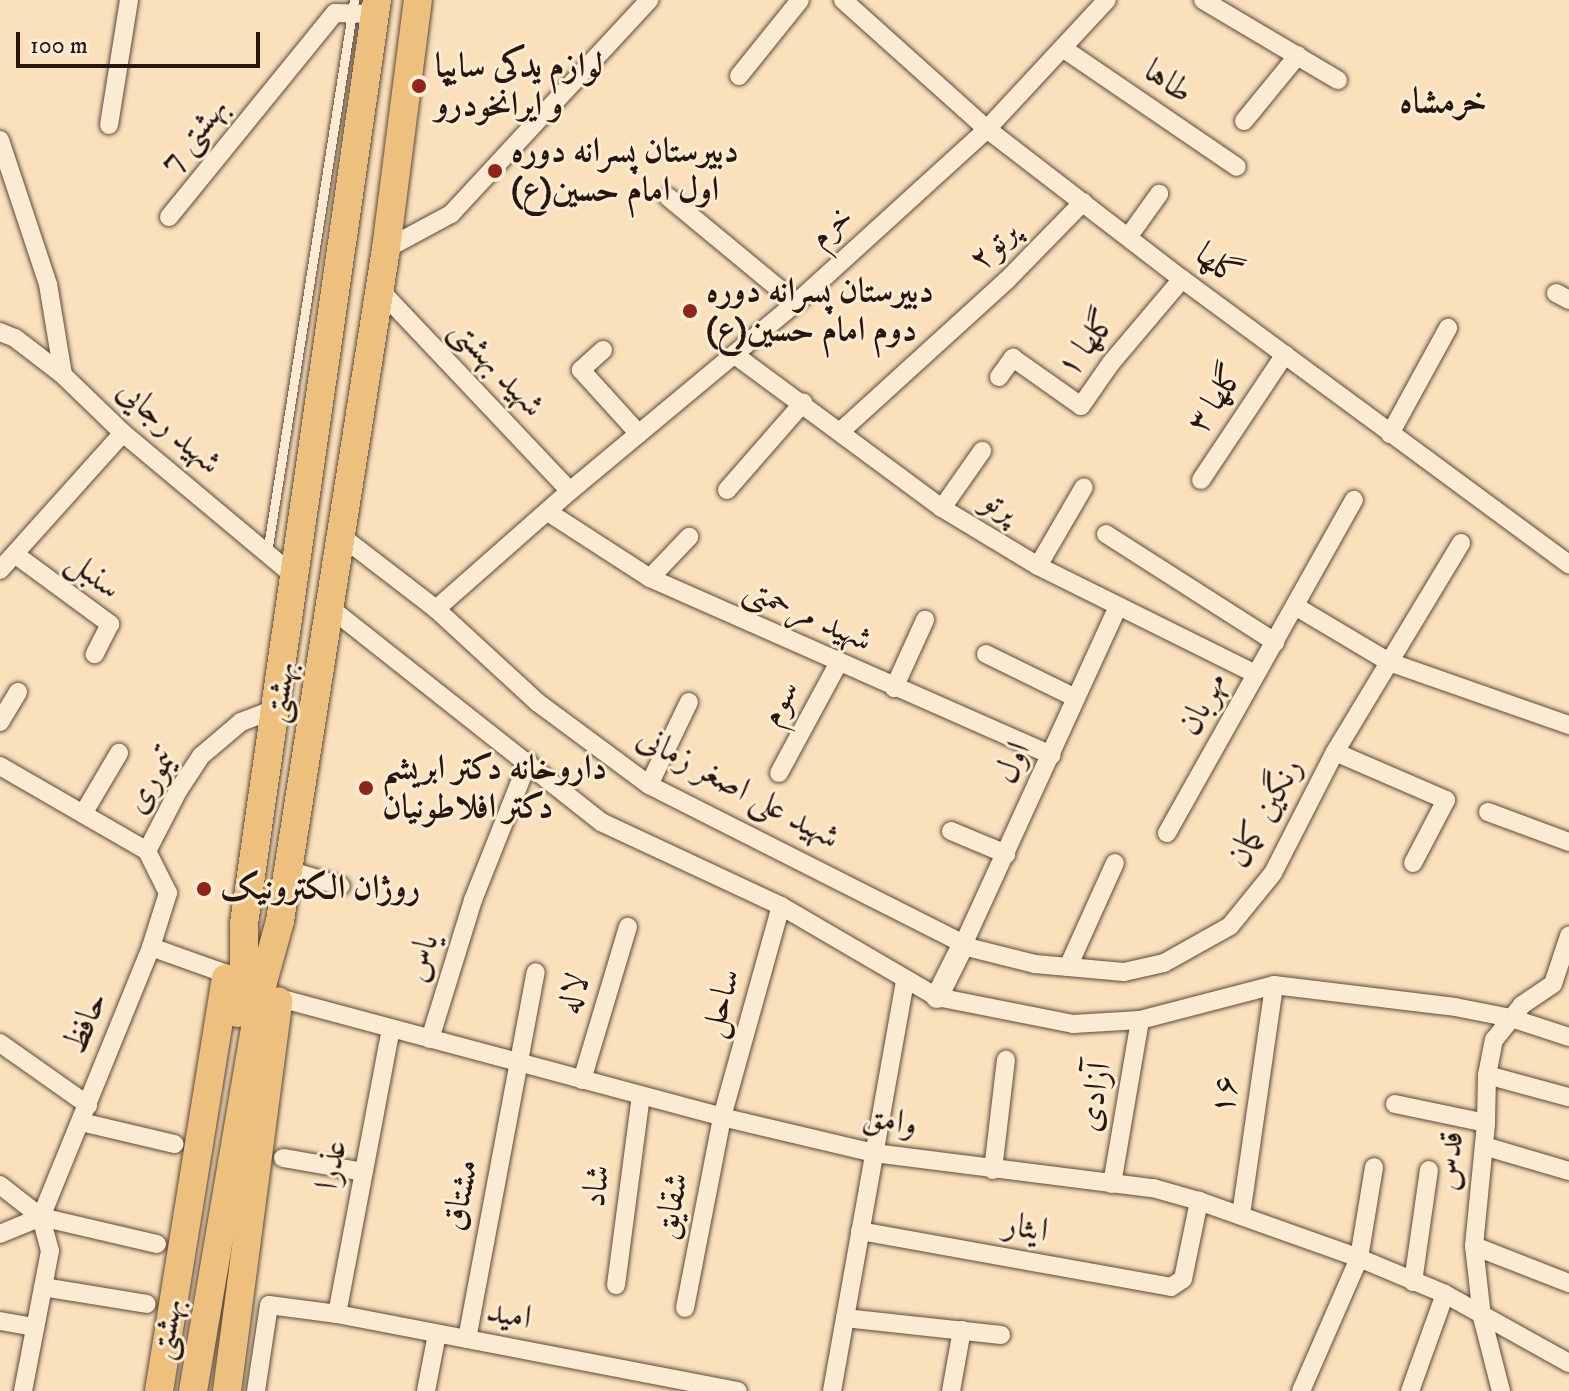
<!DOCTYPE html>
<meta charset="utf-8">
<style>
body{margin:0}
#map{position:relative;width:1569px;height:1391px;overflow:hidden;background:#fae0bb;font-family:"IM FELL DW Pica",Amiri,serif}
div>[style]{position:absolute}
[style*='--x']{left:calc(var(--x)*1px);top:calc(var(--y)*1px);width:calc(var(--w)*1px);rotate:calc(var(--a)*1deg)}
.roads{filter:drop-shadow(0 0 2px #5c483b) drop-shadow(0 0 2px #5c483b)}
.service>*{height:9px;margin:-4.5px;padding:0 4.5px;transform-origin:4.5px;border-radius:4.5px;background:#fcebd3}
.minor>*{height:18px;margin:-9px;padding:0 9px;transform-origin:9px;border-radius:9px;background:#fcebd3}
.tertiary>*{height:22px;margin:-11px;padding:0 11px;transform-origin:11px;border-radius:11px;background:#fcebd3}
.primary>*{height:28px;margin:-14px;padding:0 14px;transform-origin:14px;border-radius:14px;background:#edc07e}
.dots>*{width:22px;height:22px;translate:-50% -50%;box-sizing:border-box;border:4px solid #fcebd3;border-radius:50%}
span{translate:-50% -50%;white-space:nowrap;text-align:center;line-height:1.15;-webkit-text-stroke:6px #fcebd3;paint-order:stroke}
.poi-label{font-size:34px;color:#271610;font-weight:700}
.left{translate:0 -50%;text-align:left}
.street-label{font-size:34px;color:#271610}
.neighbourhood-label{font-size:36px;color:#271610;font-weight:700}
.scale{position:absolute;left:16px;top:32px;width:244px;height:36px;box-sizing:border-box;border:4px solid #271610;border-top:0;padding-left:10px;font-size:24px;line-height:28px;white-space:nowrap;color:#271610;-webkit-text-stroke:6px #fcebd3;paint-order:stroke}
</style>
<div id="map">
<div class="roads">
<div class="service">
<div style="--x:267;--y:553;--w:560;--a:-81.06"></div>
</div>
<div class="minor">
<div style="--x:843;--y:0;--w:193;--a:41.9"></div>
<div style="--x:987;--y:129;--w:246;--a:37.6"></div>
<div style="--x:1182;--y:279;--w:481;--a:36.4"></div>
<div style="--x:1203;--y:0;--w:157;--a:30.7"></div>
<div style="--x:1064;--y:49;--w:209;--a:34.3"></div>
<div style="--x:739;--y:76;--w:97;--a:-51.2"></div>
<div style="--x:1244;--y:121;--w:85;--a:-50.7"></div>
<div style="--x:109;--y:125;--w:127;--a:-80.9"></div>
<div style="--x:0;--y:140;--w:152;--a:71.6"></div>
<div style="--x:48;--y:284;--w:92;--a:80.6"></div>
<div style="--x:668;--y:197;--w:166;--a:39.6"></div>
<div style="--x:169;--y:217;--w:263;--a:-50.9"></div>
<div style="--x:335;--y:13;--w:40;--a:1.4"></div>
<div style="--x:1129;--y:236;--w:52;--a:-54.5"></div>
<div style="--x:386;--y:249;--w:74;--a:-28.3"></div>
<div style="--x:451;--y:214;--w:292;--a:-47.2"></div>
<div style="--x:378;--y:288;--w:279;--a:46.6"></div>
<div style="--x:1556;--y:293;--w:15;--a:28"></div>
<div style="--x:0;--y:332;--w:16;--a:22"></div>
<div style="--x:15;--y:338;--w:61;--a:37.6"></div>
<div style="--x:63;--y:375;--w:83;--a:44"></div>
<div style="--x:123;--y:433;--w:222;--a:39.9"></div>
<div style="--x:603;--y:350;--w:30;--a:138"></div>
<div style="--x:581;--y:370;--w:86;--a:47.8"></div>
<div style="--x:735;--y:355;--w:257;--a:36.5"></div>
<div style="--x:942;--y:508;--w:112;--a:31.1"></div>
<div style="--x:1038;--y:566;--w:243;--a:26.4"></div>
<div style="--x:999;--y:377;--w:24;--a:-54"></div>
<div style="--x:1013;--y:358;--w:83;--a:35.2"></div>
<div style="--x:1081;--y:406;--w:52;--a:-55.1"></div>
<div style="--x:1111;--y:363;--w:110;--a:-49.8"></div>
<div style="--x:841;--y:431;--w:224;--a:-42.3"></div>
<div style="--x:1007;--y:280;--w:109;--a:-45.7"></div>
<div style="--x:1390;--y:434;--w:121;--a:-61.3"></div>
<div style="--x:1201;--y:480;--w:151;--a:-56.3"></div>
<div style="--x:727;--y:490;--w:116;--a:-48.9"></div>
<div style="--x:942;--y:508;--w:70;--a:-54.9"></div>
<div style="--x:548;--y:512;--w:121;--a:32.9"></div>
<div style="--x:650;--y:578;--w:439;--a:23.8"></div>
<div style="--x:1106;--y:534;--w:201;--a:32.6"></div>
<div style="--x:340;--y:535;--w:121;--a:37.6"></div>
<div style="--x:436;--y:609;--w:137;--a:42.6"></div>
<div style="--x:537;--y:702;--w:139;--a:36.5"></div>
<div style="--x:649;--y:785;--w:361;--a:26.8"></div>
<div style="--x:971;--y:948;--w:66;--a:14"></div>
<div style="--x:1035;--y:964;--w:89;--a:5.1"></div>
<div style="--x:1124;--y:972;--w:41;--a:-12.7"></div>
<div style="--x:1164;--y:963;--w:76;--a:-29.3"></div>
<div style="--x:1230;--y:926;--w:68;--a:-50.9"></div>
<div style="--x:1273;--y:873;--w:136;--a:-62.9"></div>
<div style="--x:1335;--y:752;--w:244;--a:-58.9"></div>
<div style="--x:16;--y:555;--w:117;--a:36.3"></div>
<div style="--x:110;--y:624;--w:34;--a:117"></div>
<div style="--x:1038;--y:566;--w:91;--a:-59.8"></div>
<div style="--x:0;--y:570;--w:184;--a:-48.1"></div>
<div style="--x:650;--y:578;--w:57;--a:-46.4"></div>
<div style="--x:1295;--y:606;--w:109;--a:30.8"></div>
<div style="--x:1389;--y:662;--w:191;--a:19.3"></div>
<div style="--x:329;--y:607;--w:347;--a:38.3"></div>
<div style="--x:601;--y:822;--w:199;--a:25"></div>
<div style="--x:781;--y:906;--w:181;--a:30.3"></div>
<div style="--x:937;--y:997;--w:139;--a:11.2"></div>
<div style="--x:1073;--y:1024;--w:67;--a:-3.4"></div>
<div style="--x:1140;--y:1020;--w:138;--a:-14.6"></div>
<div style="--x:1274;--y:985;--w:182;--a:6.9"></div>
<div style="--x:1455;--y:1007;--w:57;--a:11.1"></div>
<div style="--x:1511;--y:1018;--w:61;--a:18.1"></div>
<div style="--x:436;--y:609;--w:179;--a:-41.4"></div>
<div style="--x:570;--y:491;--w:294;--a:-39.8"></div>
<div style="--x:796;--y:303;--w:258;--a:-42.3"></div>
<div style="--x:987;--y:129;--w:176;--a:-47.1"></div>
<div style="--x:986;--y:654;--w:100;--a:26.1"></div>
<div style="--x:894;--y:688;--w:75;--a:-65.5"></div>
<div style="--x:0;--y:722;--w:35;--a:-59"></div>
<div style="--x:1335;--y:752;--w:121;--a:23.4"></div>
<div style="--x:1446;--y:800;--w:71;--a:117.6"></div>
<div style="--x:0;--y:766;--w:170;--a:30"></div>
<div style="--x:779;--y:773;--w:124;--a:-61.6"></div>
<div style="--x:649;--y:785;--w:92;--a:-64.3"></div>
<div style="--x:1488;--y:812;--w:86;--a:20.3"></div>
<div style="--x:83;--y:814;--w:71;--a:-59.5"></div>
<div style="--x:951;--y:831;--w:60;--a:22.7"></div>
<div style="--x:1167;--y:833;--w:382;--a:-60.7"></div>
<div style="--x:147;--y:851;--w:68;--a:-62.7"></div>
<div style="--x:178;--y:791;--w:42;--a:-56.7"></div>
<div style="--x:201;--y:756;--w:52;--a:-40.4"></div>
<div style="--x:241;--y:722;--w:36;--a:-21"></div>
<div style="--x:288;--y:870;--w:55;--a:16.8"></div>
<div style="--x:963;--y:945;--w:372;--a:-65.4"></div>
<div style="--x:151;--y:947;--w:81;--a:19.6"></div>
<div style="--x:1068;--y:967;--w:114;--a:-65.7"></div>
<div style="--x:279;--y:998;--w:459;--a:15"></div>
<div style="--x:722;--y:1117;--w:156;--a:13.3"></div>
<div style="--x:874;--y:1153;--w:281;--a:7.2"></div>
<div style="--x:1153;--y:1188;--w:48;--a:15.8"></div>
<div style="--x:1199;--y:1201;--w:170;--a:19.6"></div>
<div style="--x:1359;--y:1258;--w:93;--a:22.7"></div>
<div style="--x:1445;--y:1294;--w:142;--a:29.1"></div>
<div style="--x:430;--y:1039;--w:145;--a:-72.8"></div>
<div style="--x:473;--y:900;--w:149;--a:-68.3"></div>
<div style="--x:0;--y:1043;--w:108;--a:35.2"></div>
<div style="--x:1487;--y:1075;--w:84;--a:15.2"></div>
<div style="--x:582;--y:1080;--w:160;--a:-73.3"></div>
<div style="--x:1395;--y:1104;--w:93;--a:11.8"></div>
<div style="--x:81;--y:1122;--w:96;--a:13.3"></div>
<div style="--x:1484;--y:1146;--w:89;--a:16.4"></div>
<div style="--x:283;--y:1158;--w:81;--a:9.9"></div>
<div style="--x:993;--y:1170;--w:111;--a:-83.3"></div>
<div style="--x:1112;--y:1184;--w:166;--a:-80.3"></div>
<div style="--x:0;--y:1185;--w:52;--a:38"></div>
<div style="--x:41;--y:1217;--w:119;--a:13.1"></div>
<div style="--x:1241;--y:1215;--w:232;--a:-81.8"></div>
<div style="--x:41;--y:1217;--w:292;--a:-67.8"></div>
<div style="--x:151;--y:947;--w:57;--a:-72.5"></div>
<div style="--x:168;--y:893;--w:47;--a:-116.6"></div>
<div style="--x:860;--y:1231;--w:316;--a:10.2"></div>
<div style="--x:1171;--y:1287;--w:14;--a:-34"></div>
<div style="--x:1183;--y:1279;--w:80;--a:-78.4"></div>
<div style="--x:0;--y:1234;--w:44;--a:-22.5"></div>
<div style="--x:1474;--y:1246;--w:102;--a:21.3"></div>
<div style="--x:1413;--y:1282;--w:113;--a:-81.9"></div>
<div style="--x:616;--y:1285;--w:191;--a:-82.5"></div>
<div style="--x:43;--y:1287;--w:105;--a:9.3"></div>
<div style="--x:685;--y:1308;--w:195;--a:-79"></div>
<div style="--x:722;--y:1117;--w:219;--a:-74.4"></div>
<div style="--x:337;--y:1314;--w:290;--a:-79.3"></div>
<div style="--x:845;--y:1318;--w:157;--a:6.2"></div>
<div style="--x:0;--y:1321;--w:36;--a:10"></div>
<div style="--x:467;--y:1339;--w:373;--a:-79.4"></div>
<div style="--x:23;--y:1391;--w:143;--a:-79.1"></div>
<div style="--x:50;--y:1251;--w:35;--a:-105"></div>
<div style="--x:256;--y:1391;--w:87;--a:-81.4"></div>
<div style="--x:269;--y:1305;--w:69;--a:7.5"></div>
<div style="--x:337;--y:1314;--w:408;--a:10.9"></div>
<div style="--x:426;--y:1391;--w:58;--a:-79.1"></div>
<div style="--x:832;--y:1391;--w:416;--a:-79.9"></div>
<div style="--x:951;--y:1391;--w:62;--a:-79.8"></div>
<div style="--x:1301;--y:1391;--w:145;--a:-66.4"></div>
<div style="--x:1359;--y:1258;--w:92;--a:-80.6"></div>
<div style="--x:1410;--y:1391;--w:103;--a:-70.2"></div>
<div style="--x:1501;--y:1391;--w:76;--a:-104.4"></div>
<div style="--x:1482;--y:1317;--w:71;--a:-96.4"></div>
<div style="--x:1474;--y:1246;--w:124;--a:-84.4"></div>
<div style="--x:1486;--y:1123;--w:48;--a:-88.8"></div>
<div style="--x:1487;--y:1075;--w:36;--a:-79"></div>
<div style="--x:1494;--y:1040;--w:45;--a:-51.3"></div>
<div style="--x:1522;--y:1005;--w:37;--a:-34"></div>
<div style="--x:1553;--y:984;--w:51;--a:-71.6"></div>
</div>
<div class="tertiary">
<div style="--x:937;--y:997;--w:58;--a:-63.4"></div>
</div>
<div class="primary">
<div style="--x:238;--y:1013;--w:37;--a:-81"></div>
<div style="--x:244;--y:976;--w:52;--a:-90"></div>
<div style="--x:244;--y:924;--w:934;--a:-81.81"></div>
<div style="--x:159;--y:1391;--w:418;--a:-80.8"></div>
<div style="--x:193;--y:1391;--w:415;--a:-80.3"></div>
<div style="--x:263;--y:982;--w:63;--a:-74.4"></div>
<div style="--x:280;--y:921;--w:680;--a:-81.04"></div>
<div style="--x:386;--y:249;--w:251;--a:-82.7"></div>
<div style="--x:227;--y:1391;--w:393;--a:-82.5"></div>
</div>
</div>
<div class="dots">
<div style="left:419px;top:86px;background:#8f2418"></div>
<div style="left:495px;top:171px;background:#8f2418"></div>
<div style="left:690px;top:311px;background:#8f2418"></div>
<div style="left:366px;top:788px;background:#8f2418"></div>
<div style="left:204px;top:889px;background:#8f2418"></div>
</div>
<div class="poi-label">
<span class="left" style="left:435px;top:86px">لوازم یدکی سایپا<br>و ایرانخودرو</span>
<span class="left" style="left:511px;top:171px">دبیرستان پسرانه دوره<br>اول امام حسین(ع)</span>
<span class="left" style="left:706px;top:311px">دبیرستان پسرانه دوره<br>دوم امام حسین(ع)</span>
<span class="left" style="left:382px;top:788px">داروخانه دکتر ابریشم<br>دکتر افلاطونیان</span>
<span class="left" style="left:220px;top:889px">روژان الکترونیک</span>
</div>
<div class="street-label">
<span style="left:1168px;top:82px;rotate:34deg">طاها</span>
<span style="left:194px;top:135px;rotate:-51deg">بهشتی 7</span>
<span style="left:831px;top:227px;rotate:-42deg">خرم</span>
<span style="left:994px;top:246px;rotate:-45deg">پرتو۲</span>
<span style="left:1218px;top:265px;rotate:37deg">گلها</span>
<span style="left:1087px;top:344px;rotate:-52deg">گلها ۱</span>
<span style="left:497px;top:368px;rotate:47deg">شهید بهشتی</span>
<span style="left:1216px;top:399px;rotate:-56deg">گلها ۳</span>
<span style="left:169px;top:427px;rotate:41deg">شهید رجایی</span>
<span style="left:1000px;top:506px;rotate:31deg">پرتو</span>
<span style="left:94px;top:575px;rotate:39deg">سنبل</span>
<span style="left:808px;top:615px;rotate:24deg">شهید مرحمتی</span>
<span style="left:280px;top:692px;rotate:-81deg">بهشتی</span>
<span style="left:780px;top:703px;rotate:-61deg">سوم</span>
<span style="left:1203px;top:704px;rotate:-61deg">مهربان</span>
<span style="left:1013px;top:763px;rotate:-66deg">اول</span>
<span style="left:151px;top:781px;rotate:-59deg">تیموری</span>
<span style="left:738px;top:788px;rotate:28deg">شهید علی اصغر زمانی</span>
<span style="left:1265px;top:813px;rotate:-61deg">رنگین کمان</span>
<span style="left:422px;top:958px;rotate:-73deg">یاس</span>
<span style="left:574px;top:994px;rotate:-73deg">لاله</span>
<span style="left:721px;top:1003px;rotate:-74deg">ساحل</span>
<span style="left:86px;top:1023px;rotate:-68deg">حافظ</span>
<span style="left:1225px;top:1095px;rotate:-82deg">۱۶</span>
<span style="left:1095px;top:1097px;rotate:-80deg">آزادی</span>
<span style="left:890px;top:1121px;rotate:10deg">وامق</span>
<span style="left:1450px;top:1161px;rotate:-84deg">قدس</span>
<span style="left:332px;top:1165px;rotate:-79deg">عذرا</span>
<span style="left:597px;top:1186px;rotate:-82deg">شاد</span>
<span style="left:461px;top:1195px;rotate:-79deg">مشتاق</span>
<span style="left:672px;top:1206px;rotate:-79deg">شقایق</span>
<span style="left:1026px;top:1228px;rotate:10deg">ایثار</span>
<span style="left:509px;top:1315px;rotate:11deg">امید</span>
<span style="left:167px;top:1329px;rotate:-80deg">بهشتی</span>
</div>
<div class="neighbourhood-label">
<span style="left:1443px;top:102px">خرمشاه</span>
</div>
<div class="scale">100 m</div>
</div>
